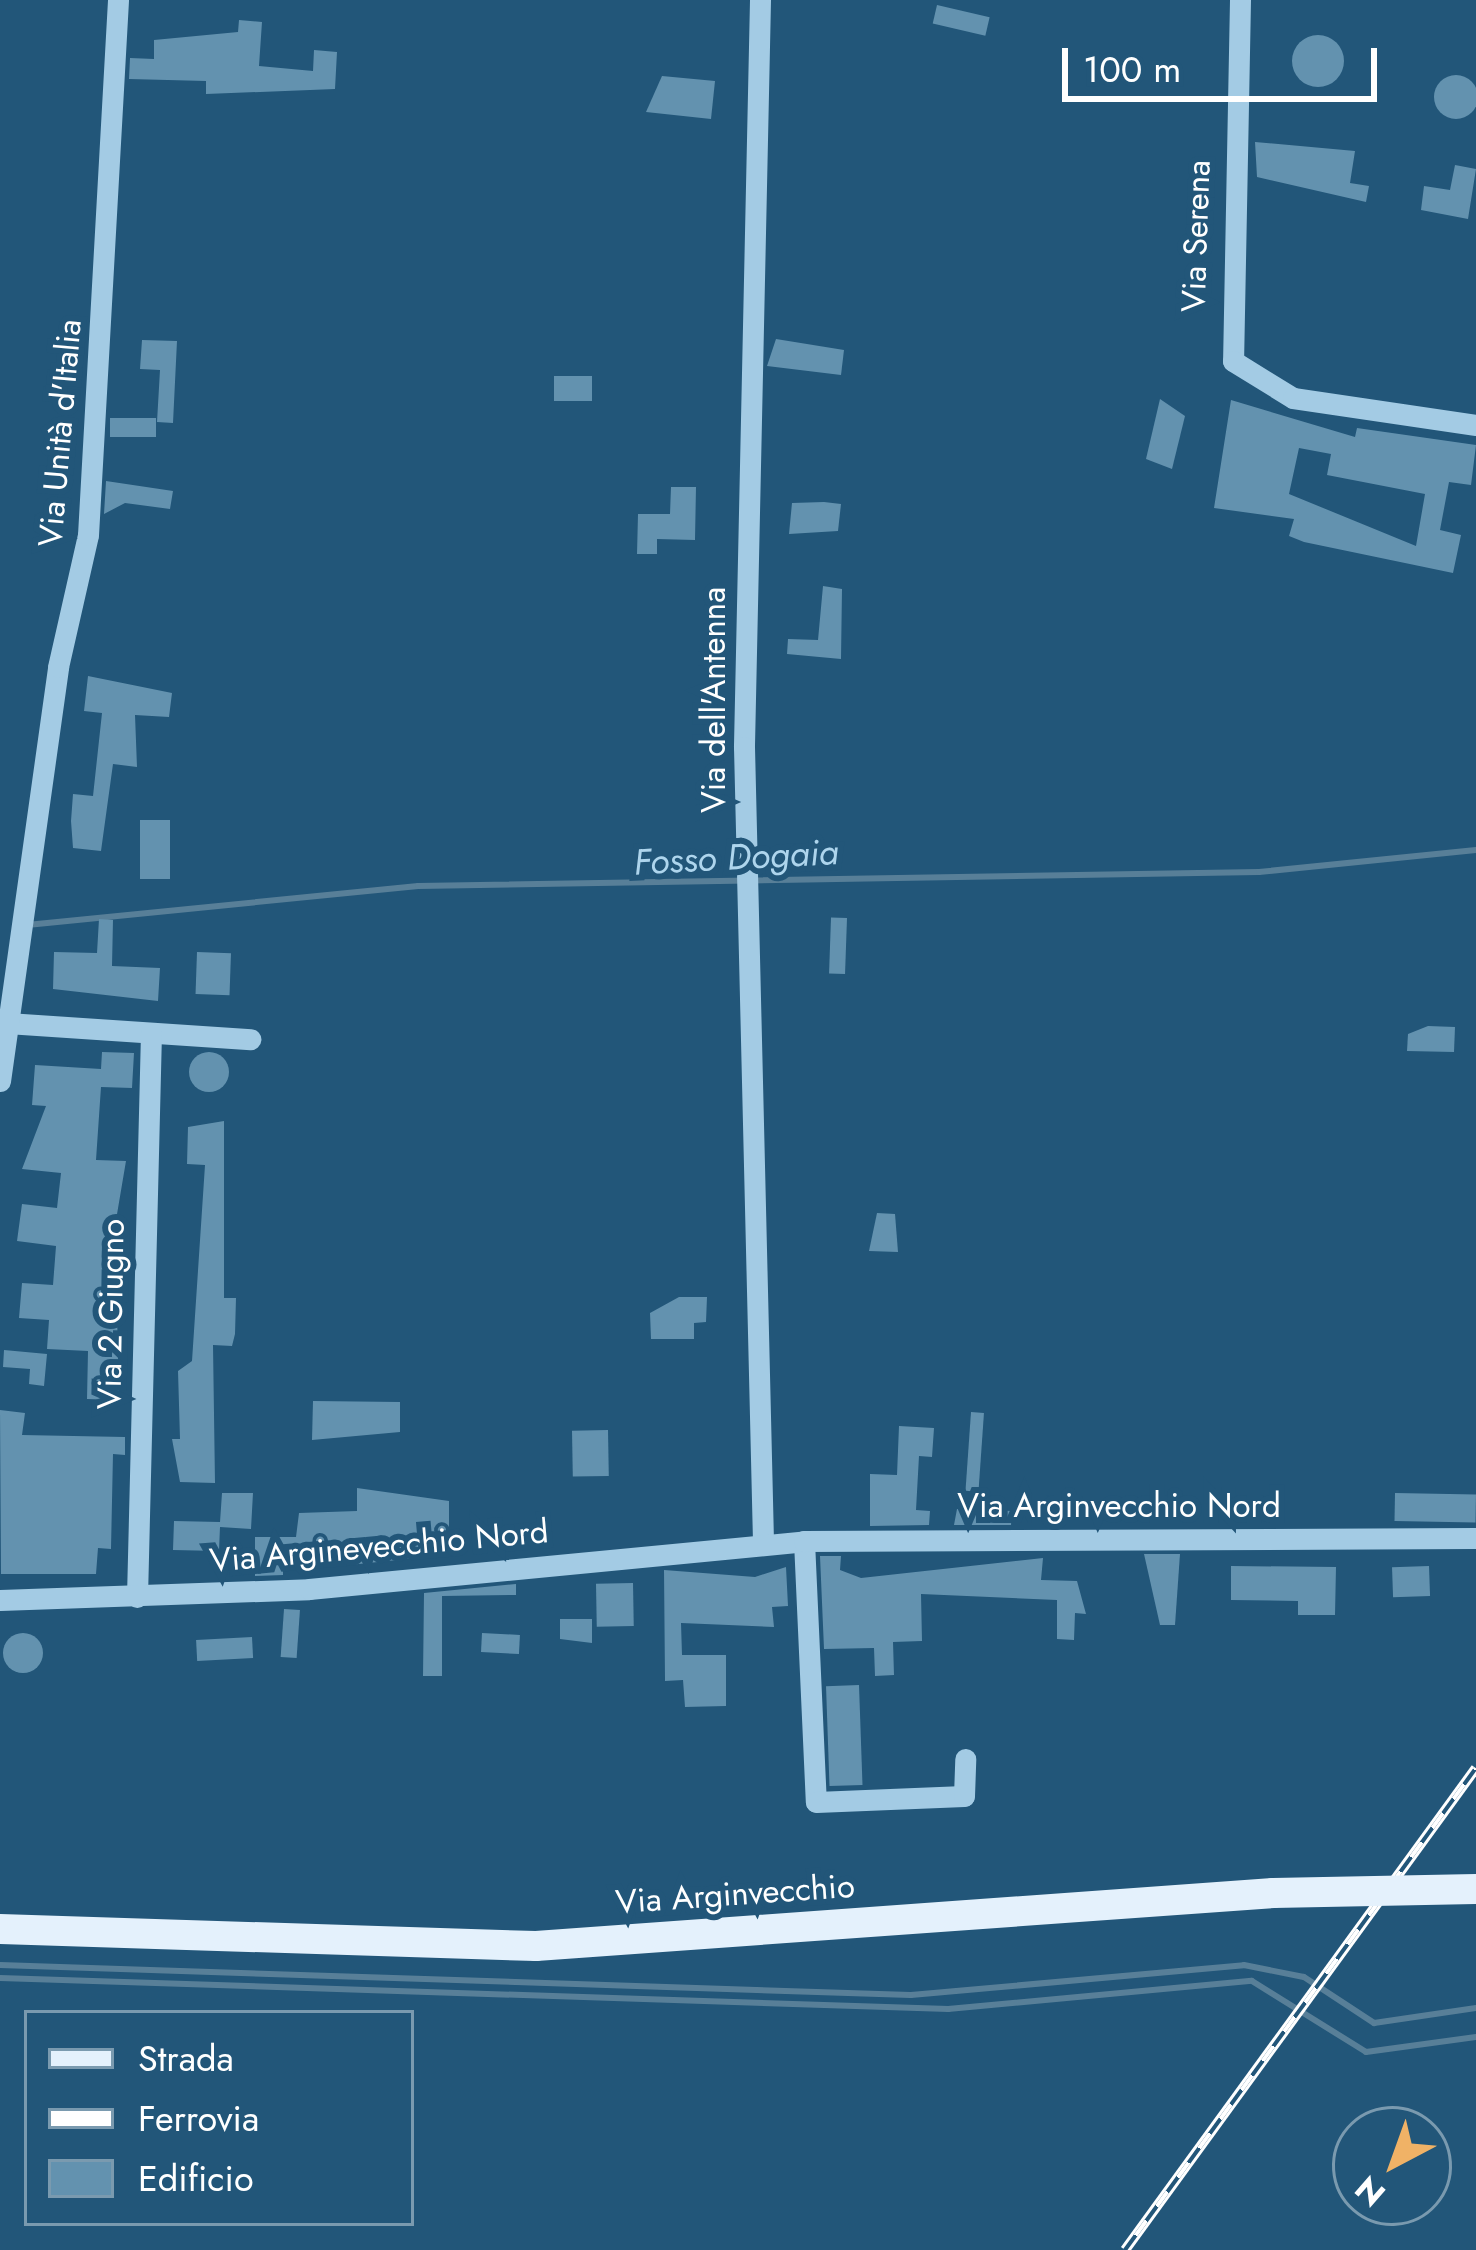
<!DOCTYPE html>
<meta charset="utf-8">
<style>
body{margin:0}
#map{position:relative;width:1476px;height:2250px;overflow:hidden;background:#225679;font-family:Jost,sans-serif}
div>[style]{position:absolute}
[style*='--x']{left:calc(var(--x)*1px);top:calc(var(--y)*1px);width:calc(var(--w)*1px);rotate:calc(var(--a)*1deg)}
.stream>*{height:6px;margin:-3px;padding:0 3px;transform-origin:3px;border-radius:3px;background:#587f98}
.building>*{inset:0;background:#6392af;transform-origin:0 0}
.round{border-radius:50%}
.minor>*{height:21px;margin:-10.5px;padding:0 10.5px;transform-origin:10.5px;border-radius:10.5px;background:#a3cbe4}
.major>*{height:30px;margin:-15px;padding:0 15px;transform-origin:15px;border-radius:15px;background:#e4f1fc}
.rail>*{height:10px;margin-top:-5px;transform-origin:0;background:repeating-linear-gradient(90deg,#225679 0 18px,#fff 0 36px);box-sizing:border-box;border-block:3px solid #fff}
.major-bridge>*{height:30px;margin:-15px;padding:0 15px;transform-origin:15px;border-radius:15px;background:#e4f1fc}
span{translate:-50% -50%;white-space:nowrap;text-align:center;line-height:1.15;-webkit-text-stroke:12px #225679;paint-order:stroke}
.street-label{font-size:33px;color:#fff}
.water-label{font-size:36px;color:#aed5ed;font-style:italic}
.legend{position:absolute;left:24px;top:2010px;width:390px;height:216px;box-sizing:border-box;background:#225679;border:3px solid #7a9aaf;margin:0;padding:15px 21px;list-style:none;font-size:36px;color:#fff}
.legend li{display:flex;align-items:center;gap:24px;height:60px}
.legend b{width:60px;border:3px solid #7a9aaf}
.north{position:absolute;left:1332px;top:2106px;width:120px;height:120px;box-sizing:border-box;background:#225679;border:3px solid #7a9aaf;border-radius:50%;rotate:221deg;font-size:33px;font-weight:700;line-height:48px;text-align:center;color:#fff}
.north::after{content:'';display:block;margin:auto;width:42px;height:54px;background:#f0b266;clip-path:polygon(50% 0,100% 100%,50% 72%,0 100%)}
.scale{position:absolute;left:1062px;top:48px;width:315px;height:54px;box-sizing:border-box;border:6px solid #fff;border-top:0;padding-left:15px;font-size:36px;line-height:42px;white-space:nowrap;color:#fff;-webkit-text-stroke:9px #225679;paint-order:stroke}
</style>
<div id="map">
<div class="stream">
<div style="--x:27;--y:925;--w:393;--a:-5.7"></div>
<div style="--x:418;--y:886;--w:841;--a:-0.95"></div>
<div style="--x:1259;--y:872;--w:218;--a:-5.8"></div>
<div style="--x:0;--y:1965;--w:911;--a:1.89"></div>
<div style="--x:911;--y:1995;--w:334;--a:-5.1"></div>
<div style="--x:1244;--y:1965;--w:61;--a:11.3"></div>
<div style="--x:1304;--y:1977;--w:84;--a:33.3"></div>
<div style="--x:1374;--y:2023;--w:103;--a:-8.4"></div>
<div style="--x:0;--y:1978;--w:949;--a:1.87"></div>
<div style="--x:948;--y:2009;--w:305;--a:-5.3"></div>
<div style="--x:1252;--y:1981;--w:134;--a:31.9"></div>
<div style="--x:1366;--y:2052;--w:111;--a:-7.8"></div>
</div>
<div class="building">
<div style="left:937px;top:5px;width:54px;height:19px;rotate:13deg"></div>
<div style="clip-path:polygon(239px 20px,262px 22px,259px 66px,313px 71px,314px 50px,337px 52px,335px 89px,206px 94px,206px 81px,129px 79px,130px 58px,154px 59px,154px 40px,238px 32px)"></div>
<div class="round" style="left:1292px;top:35px;width:52px;height:52px"></div>
<div class="round" style="left:1434px;top:75px;width:44px;height:44px"></div>
<div style="clip-path:polygon(662px 76px,715px 81px,711px 119px,646px 112px)"></div>
<div style="clip-path:polygon(1255px 142px,1355px 151px,1350px 183px,1369px 186px,1366px 202px,1257px 177px)"></div>
<div style="clip-path:polygon(1455px 165px,1476px 169px,1468px 219px,1421px 210px,1424px 186px,1450px 190px)"></div>
<div style="clip-path:polygon(776px 339px,844px 350px,841px 375px,767px 366px)"></div>
<div style="clip-path:polygon(142px 340px,177px 341px,173px 423px,157px 422px,160px 370px,140px 369px)"></div>
<div style="left:554px;top:376px;width:38px;height:25px"></div>
<div style="clip-path:polygon(1160px 399px,1185px 416px,1172px 469px,1146px 459px)"></div>
<div style="clip-path:polygon(evenodd,1231px 400px,1355px 437px,1357px 428px,1476px 445px,1471px 485px,1449px 482px,1440px 530px,1461px 535px,1453px 573px,1304px 542px,1289px 536px,1294px 519px,1214px 508px,1231px 400px,1299px 448px,1331px 454px,1327px 475px,1425px 494px,1416px 546px,1289px 494px,1299px 448px)"></div>
<div style="left:110px;top:418px;width:46px;height:19px"></div>
<div style="clip-path:polygon(106px 481px,173px 491px,170px 509px,125px 503px,104px 514px)"></div>
<div style="clip-path:polygon(671px 487px,696px 487px,695px 540px,657px 539px,657px 554px,637px 554px,638px 514px,670px 514px)"></div>
<div style="clip-path:polygon(824px 502px,841px 504px,838px 531px,789px 534px,792px 503px)"></div>
<div style="clip-path:polygon(823px 586px,842px 589px,841px 659px,787px 654px,788px 639px,818px 640px)"></div>
<div style="clip-path:polygon(88px 676px,172px 693px,169px 717px,135px 715px,137px 767px,113px 764px,101px 851px,73px 848px,71px 821px,73px 794px,93px 796px,102px 713px,84px 711px)"></div>
<div style="left:140px;top:820px;width:30px;height:59px"></div>
<div style="left:847px;top:918px;width:56px;height:16px;rotate:92deg"></div>
<div style="clip-path:polygon(99px 919px,113px 920px,112px 966px,160px 968px,158px 1001px,53px 989px,54px 952px,97px 953px)"></div>
<div style="left:197px;top:952px;width:34px;height:42px;rotate:2deg"></div>
<div style="clip-path:polygon(1428px 1026px,1455px 1027px,1454px 1052px,1407px 1051px,1408px 1034px)"></div>
<div style="clip-path:polygon(102px 1052px,134px 1053px,132px 1088px,101px 1087px,96px 1160px,126px 1161px,115px 1226px,119px 1400px,87px 1399px,88px 1351px,47px 1349px,49px 1320px,19px 1318px,22px 1283px,53px 1285px,56px 1246px,17px 1241px,22px 1204px,57px 1208px,61px 1173px,22px 1169px,46px 1106px,32px 1105px,35px 1065px,101px 1069px)"></div>
<div class="round" style="left:189px;top:1052px;width:40px;height:40px"></div>
<div style="clip-path:polygon(224px 1121px,224px 1298px,236px 1298px,235px 1334px,232px 1346px,213px 1345px,215px 1483px,180px 1482px,172px 1439px,180px 1439px,178px 1371px,192px 1361px,205px 1165px,187px 1164px,188px 1127px)"></div>
<div style="clip-path:polygon(877px 1213px,895px 1214px,898px 1252px,869px 1251px)"></div>
<div style="clip-path:polygon(679px 1297px,707px 1297px,706px 1322px,694px 1323px,694px 1339px,651px 1339px,650px 1313px)"></div>
<div style="clip-path:polygon(4px 1350px,47px 1354px,44px 1386px,29px 1384px,30px 1369px,3px 1367px)"></div>
<div style="clip-path:polygon(313px 1401px,400px 1402px,400px 1432px,312px 1440px)"></div>
<div style="clip-path:polygon(0 1410px,25px 1413px,22px 1435px,125px 1437px,125px 1455px,113px 1454px,111px 1549px,98px 1548px,96px 1574px,1px 1574px)"></div>
<div style="left:971px;top:1412px;width:13px;height:79px;rotate:4deg"></div>
<div style="clip-path:polygon(899px 1426px,934px 1428px,932px 1457px,919px 1456px,916px 1510px,930px 1511px,929px 1525px,870px 1526px,870px 1474px,897px 1475px)"></div>
<div style="left:608px;top:1430px;width:46px;height:36px;rotate:89deg"></div>
<div style="clip-path:polygon(357px 1488px,449px 1501px,449px 1536px,424px 1536px,426px 1557px,349px 1565px,348px 1557px,283px 1555px,283px 1575px,255px 1576px,255px 1537px,296px 1537px,299px 1513px,357px 1511px)"></div>
<div style="clip-path:polygon(222px 1493px,253px 1493px,251px 1529px,220px 1527px,219px 1551px,173px 1550px,174px 1521px,220px 1522px)"></div>
<div style="left:1395px;top:1493px;width:81px;height:28px;rotate:1deg"></div>
<div style="clip-path:polygon(957px 1509px,1012px 1511px,1011px 1525px,954px 1525px)"></div>
<div style="clip-path:polygon(1144px 1554px,1180px 1554px,1175px 1625px,1160px 1625px)"></div>
<div style="clip-path:polygon(820px 1556px,841px 1556px,840px 1570px,861px 1578px,1043px 1558px,1041px 1580px,1077px 1581px,1086px 1614px,1075px 1613px,1074px 1640px,1057px 1639px,1057px 1600px,921px 1594px,922px 1641px,893px 1642px,894px 1675px,875px 1676px,874px 1648px,824px 1649px)"></div>
<div style="clip-path:polygon(1231px 1566px,1336px 1567px,1335px 1615px,1298px 1615px,1298px 1601px,1231px 1600px)"></div>
<div style="left:1429px;top:1566px;width:30px;height:37px;rotate:88deg"></div>
<div style="clip-path:polygon(786px 1567px,788px 1606px,772px 1607px,774px 1627px,681px 1623px,682px 1655px,726px 1655px,726px 1706px,685px 1707px,683px 1680px,665px 1681px,664px 1570px,755px 1577px)"></div>
<div style="left:633px;top:1583px;width:43px;height:37px;rotate:89deg"></div>
<div style="clip-path:polygon(516px 1584px,516px 1595px,442px 1596px,442px 1676px,423px 1676px,424px 1593px)"></div>
<div style="left:284px;top:1609px;width:16px;height:48px;rotate:4deg"></div>
<div style="clip-path:polygon(560px 1619px,592px 1619px,592px 1643px,560px 1639px)"></div>
<div class="round" style="left:3px;top:1633px;width:40px;height:40px"></div>
<div style="left:482px;top:1633px;width:38px;height:19px;rotate:3deg"></div>
<div style="left:252px;top:1637px;width:21px;height:56px;rotate:87deg"></div>
<div style="left:859px;top:1685px;width:100px;height:33px;rotate:88deg"></div>
</div>
<div class="minor">
<div style="--x:760;--y:0;--w:747;--a:91.23"></div>
<div style="--x:744;--y:747;--w:796;--a:88.63"></div>
<div style="--x:1240;--y:0;--w:361;--a:91.1"></div>
<div style="--x:1233;--y:361;--w:70;--a:31.7"></div>
<div style="--x:1293;--y:398;--w:185;--a:8.4"></div>
<div style="--x:7;--y:1023;--w:244;--a:3.8"></div>
<div style="--x:0;--y:1081;--w:418;--a:-82"></div>
<div style="--x:58;--y:667;--w:135;--a:-77.2"></div>
<div style="--x:88;--y:535;--w:536;--a:-86.79"></div>
<div style="--x:804;--y:1541;--w:261;--a:87.4"></div>
<div style="--x:816;--y:1802;--w:148;--a:-2.3"></div>
<div style="--x:964;--y:1796;--w:37;--a:-88"></div>
<div style="--x:137;--y:1597;--w:564;--a:-88.58"></div>
<div style="--x:0;--y:1600;--w:309;--a:-2"></div>
<div style="--x:309;--y:1589;--w:497;--a:-5.5"></div>
<div style="--x:804;--y:1541;--w:672;--a:-0.26"></div>
</div>
<div class="major">
<div style="--x:0;--y:1929;--w:536;--a:1.82"></div>
<div style="--x:536;--y:1946;--w:739;--a:-4.11"></div>
</div>
<div class="rail">
<div style="--x:1125;--y:2250;--w:596;--a:-53.94"></div>
</div>
<div class="major-bridge">
<div style="--x:1273;--y:1893;--w:203;--a:-1.1"></div>
</div>
<div class="street-label">
<span style="left:1196px;top:236px;rotate:-88deg">Via Serena</span>
<span style="left:60px;top:433px;rotate:-85deg">Via Unità d'Italia</span>
<span style="left:714px;top:700px;rotate:-90deg">Via dell'Antenna</span>
<span style="left:111px;top:1314px;rotate:-89deg">Via 2 Giugno</span>
<span style="left:1119px;top:1506px">Via Arginvecchio Nord</span>
<span style="left:379px;top:1546px;rotate:-5deg">Via Arginevecchio Nord</span>
<span style="left:735px;top:1894px;rotate:-4deg">Via Arginvecchio</span>
</div>
<div class="water-label">
<span style="left:736px;top:857px;rotate:-3deg">Fosso Dogaia</span>
</div>
<ul class="legend">
<li><b style="height:15px;background:#e4f1fc"></b>Strada</li>
<li><b style="height:15px;background:#fff"></b>Ferrovia</li>
<li><b style="height:33px;background:#6392af"></b>Edificio</li>
</ul>
<div class="north">N</div>
<div class="scale">100 m</div>
</div>
